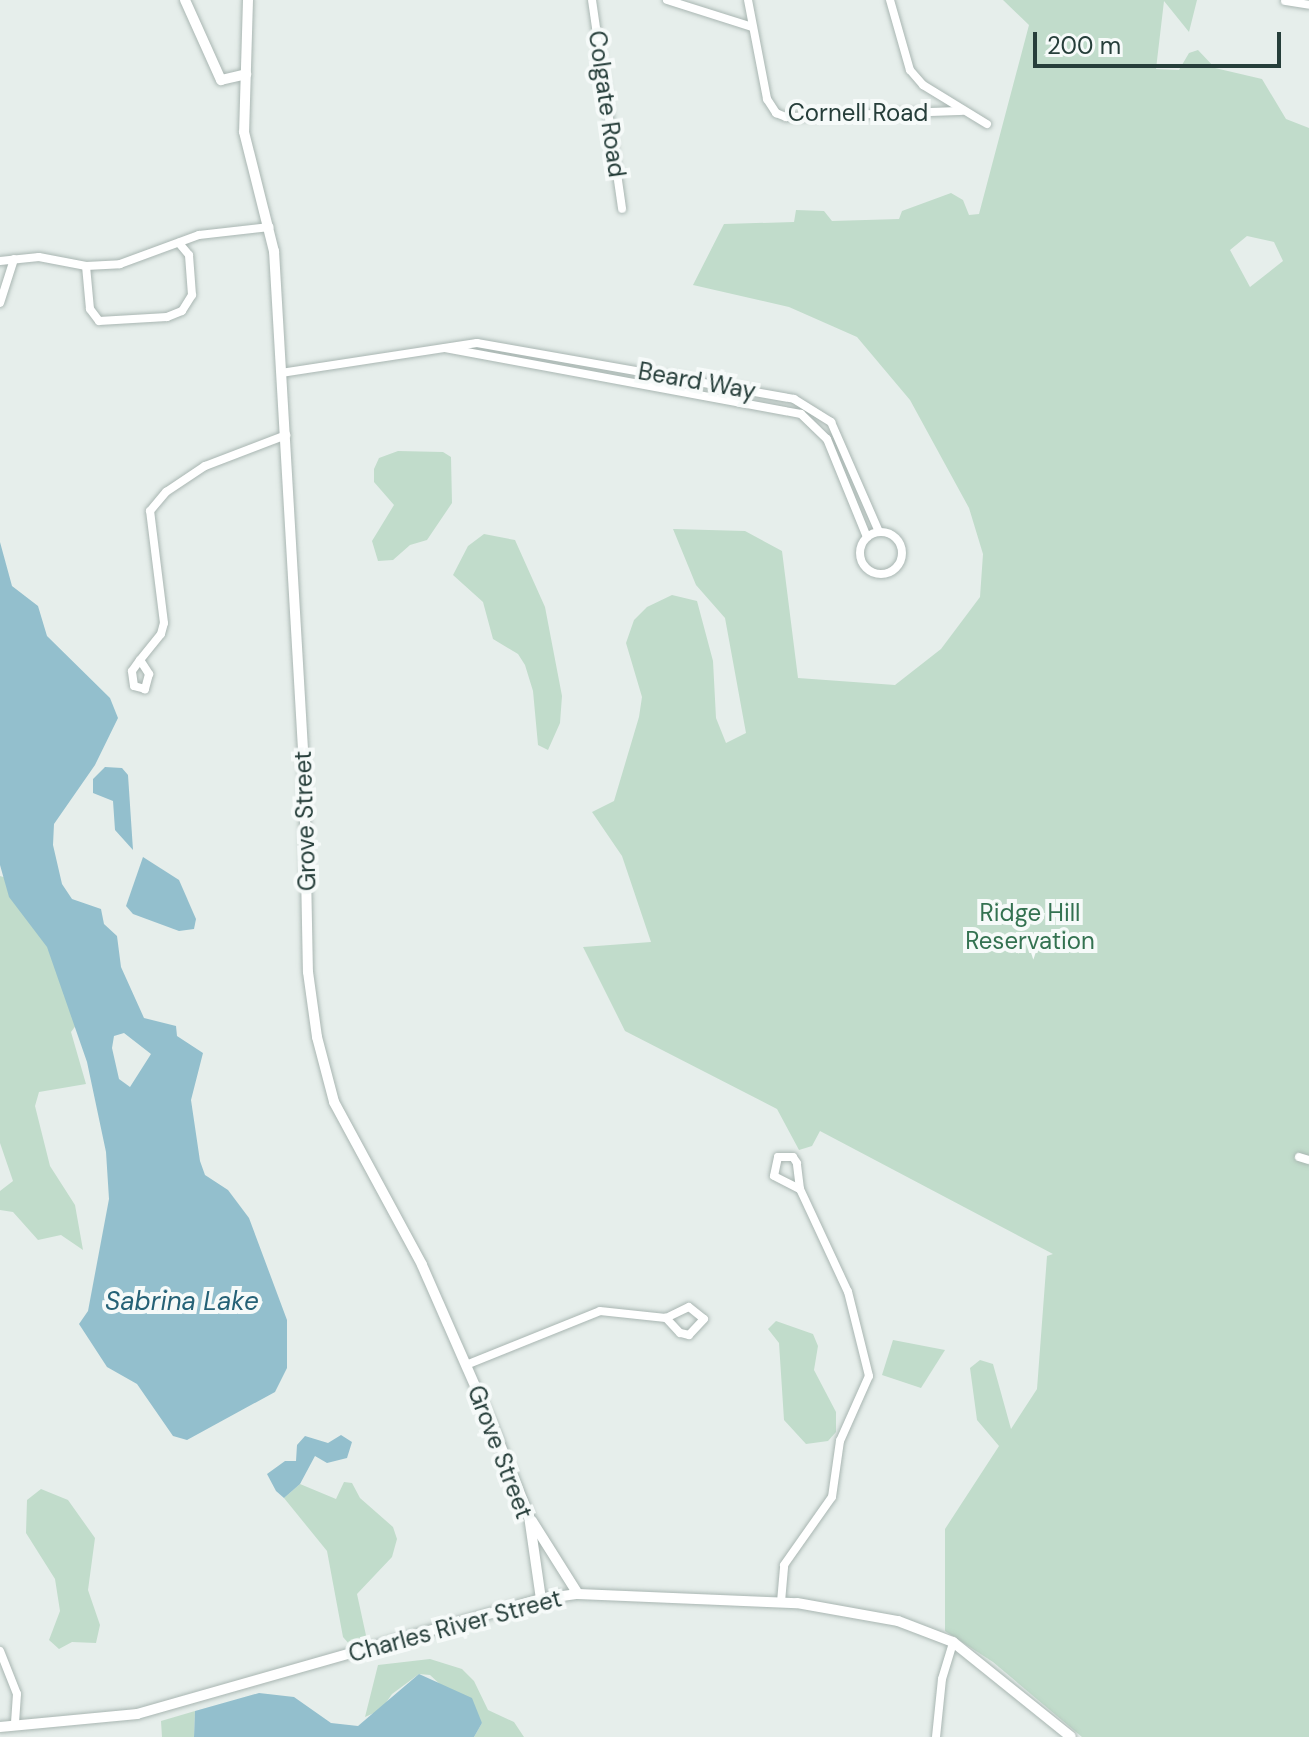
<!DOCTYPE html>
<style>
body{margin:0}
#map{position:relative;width:1309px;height:1737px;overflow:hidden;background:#e6eeeb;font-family:"DM Sans",sans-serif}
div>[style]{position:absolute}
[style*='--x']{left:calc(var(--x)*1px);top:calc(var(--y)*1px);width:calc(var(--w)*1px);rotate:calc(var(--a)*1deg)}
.green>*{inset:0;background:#c1dccb}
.water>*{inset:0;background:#93bfcd}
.roads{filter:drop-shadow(0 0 2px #a9b6b2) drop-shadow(0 0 2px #a9b6b2)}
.minor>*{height:8px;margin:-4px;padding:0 4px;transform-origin:4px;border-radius:4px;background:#fff}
.minor>.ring{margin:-4px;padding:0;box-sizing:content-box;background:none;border:8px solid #fff;border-radius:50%}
.tertiary>*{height:10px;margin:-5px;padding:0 5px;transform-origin:5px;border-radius:5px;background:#fff}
span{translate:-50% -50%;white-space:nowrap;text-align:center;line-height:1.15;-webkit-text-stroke:8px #f6faf9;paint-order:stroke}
.street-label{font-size:24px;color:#263e3a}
.park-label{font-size:24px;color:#347251}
.water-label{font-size:26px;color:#256176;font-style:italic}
.scale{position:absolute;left:1033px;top:32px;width:248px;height:36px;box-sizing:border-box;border:4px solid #263e3a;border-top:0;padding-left:10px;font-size:24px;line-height:28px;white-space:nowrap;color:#263e3a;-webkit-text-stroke:6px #f6faf9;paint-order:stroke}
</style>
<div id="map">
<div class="green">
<div style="clip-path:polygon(evenodd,1003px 0,1197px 0,1189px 32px,1164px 1px,1156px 69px,1179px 70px,1189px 53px,1198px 50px,1215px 68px,1262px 79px,1286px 119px,1309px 128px,1309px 1737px,1082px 1737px,993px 1662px,945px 1631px,945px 1529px,999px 1446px,977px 1420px,970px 1368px,980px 1360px,993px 1364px,1011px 1429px,1037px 1389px,1047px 1256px,1053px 1254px,820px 1131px,812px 1146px,799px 1150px,777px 1109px,625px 1031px,583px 947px,651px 942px,622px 856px,592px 812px,614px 801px,639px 717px,642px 697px,626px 643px,634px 620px,647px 607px,672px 595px,697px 601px,713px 661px,716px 718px,726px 743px,746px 733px,725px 618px,696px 585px,673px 529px,745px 531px,782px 551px,798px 678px,895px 685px,941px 649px,980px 597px,983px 554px,969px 508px,910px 400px,857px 337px,789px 307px,693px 285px,724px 224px,794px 222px,796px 210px,824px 211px,832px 221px,899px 219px,902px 211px,951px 193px,963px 200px,969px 215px,979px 214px,1029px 25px,1003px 0,1247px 236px,1274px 242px,1283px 261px,1250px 287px,1230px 250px,1247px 236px)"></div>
<div style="clip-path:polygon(398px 451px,443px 452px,451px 457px,452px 503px,427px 540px,410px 545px,393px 560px,378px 561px,372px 541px,394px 505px,374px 482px,374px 469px,379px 458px)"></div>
<div style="clip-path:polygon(484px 534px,515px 540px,545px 607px,562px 696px,560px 723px,548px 750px,538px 745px,533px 691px,525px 665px,518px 654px,493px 639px,483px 602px,453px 575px,468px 546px)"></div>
<div style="clip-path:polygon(0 876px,10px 879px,52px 950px,77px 1024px,71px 1032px,86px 1084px,39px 1092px,35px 1106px,50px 1166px,75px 1205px,83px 1250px,61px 1235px,38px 1240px,13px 1212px,0 1210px,0 1191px,13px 1181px,0 1143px)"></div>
<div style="clip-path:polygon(776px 1321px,813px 1334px,818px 1346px,814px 1370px,836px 1412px,836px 1432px,828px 1441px,806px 1444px,784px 1420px,779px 1343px,768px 1329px)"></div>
<div style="clip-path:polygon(893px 1340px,945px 1350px,921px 1388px,882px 1375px)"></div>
<div style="clip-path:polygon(344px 1482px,352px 1483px,360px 1498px,393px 1527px,397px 1539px,392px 1557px,357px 1594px,367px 1640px,350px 1645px,343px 1637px,327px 1551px,284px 1498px,300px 1484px,336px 1499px)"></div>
<div style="clip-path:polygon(41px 1489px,68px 1500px,95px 1538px,88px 1590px,100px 1625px,96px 1643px,72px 1642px,59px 1649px,49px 1640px,60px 1611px,55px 1579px,26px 1533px,27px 1500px)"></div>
<div style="clip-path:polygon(430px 1659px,462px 1669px,474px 1681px,488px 1710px,514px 1722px,524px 1737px,474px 1737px,482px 1723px,430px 1675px,419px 1674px,392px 1694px,381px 1710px,365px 1717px,378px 1665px)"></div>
<div style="clip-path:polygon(195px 1711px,194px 1737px,162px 1737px,161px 1721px)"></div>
</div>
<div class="water">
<div style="clip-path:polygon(evenodd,0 542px,12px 586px,38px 606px,47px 636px,110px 698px,118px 718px,95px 765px,54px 824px,53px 845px,62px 884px,72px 899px,101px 909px,104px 924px,117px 936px,121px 967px,144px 1018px,176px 1026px,177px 1036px,203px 1053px,191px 1100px,200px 1161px,205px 1175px,228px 1190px,249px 1218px,287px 1320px,287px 1368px,275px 1392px,187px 1440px,173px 1436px,137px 1384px,107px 1367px,79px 1324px,88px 1311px,109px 1199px,106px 1152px,87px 1062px,47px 947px,9px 897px,0 865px,0 542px,124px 1033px,151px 1054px,130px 1087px,119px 1079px,112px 1048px,114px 1036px,124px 1033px)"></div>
<div style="clip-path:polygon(105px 767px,122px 768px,128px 775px,133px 850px,115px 830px,113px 801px,93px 793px,93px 779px)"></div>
<div style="clip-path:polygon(143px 857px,179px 880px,196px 919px,194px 929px,179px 931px,133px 914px,126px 906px)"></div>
<div style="clip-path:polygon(341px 1435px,352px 1442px,347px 1458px,327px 1463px,315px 1456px,300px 1484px,284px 1498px,276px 1491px,267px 1474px,285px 1461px,296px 1461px,297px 1445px,305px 1436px,328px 1443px)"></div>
<div style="clip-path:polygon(419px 1674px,472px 1698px,482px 1723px,474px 1737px,194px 1737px,195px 1711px,259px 1693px,294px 1697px,331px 1723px,358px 1726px)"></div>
</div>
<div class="roads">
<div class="minor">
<div style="--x:592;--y:0;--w:211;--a:81.8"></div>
<div style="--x:667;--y:0;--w:89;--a:17.6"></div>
<div style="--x:748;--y:0;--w:101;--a:79.1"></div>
<div style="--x:767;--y:99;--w:17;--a:57"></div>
<div style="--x:776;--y:113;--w:11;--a:22"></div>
<div style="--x:786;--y:117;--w:176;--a:-2"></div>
<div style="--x:890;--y:0;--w:73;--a:74.1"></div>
<div style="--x:910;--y:70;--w:20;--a:49"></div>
<div style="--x:923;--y:85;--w:75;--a:31.4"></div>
<div style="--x:1285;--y:1;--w:24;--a:9"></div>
<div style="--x:0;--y:261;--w:39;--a:-6"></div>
<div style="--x:39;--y:257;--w:48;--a:10.8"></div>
<div style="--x:86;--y:266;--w:34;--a:-3"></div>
<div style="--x:120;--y:264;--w:84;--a:-20.2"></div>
<div style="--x:199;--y:235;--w:71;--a:-6.4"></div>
<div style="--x:86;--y:266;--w:43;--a:84.7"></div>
<div style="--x:90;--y:309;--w:15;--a:53"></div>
<div style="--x:99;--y:321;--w:68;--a:-3.4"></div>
<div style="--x:167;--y:317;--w:16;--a:-22"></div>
<div style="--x:182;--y:311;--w:19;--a:-58"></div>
<div style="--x:192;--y:295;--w:40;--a:-94.3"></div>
<div style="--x:189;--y:255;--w:16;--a:-130"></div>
<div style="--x:0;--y:303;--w:46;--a:-72.3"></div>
<div style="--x:445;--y:348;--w:362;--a:10.5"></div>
<div style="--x:801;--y:414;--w:36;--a:44"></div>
<div style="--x:827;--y:439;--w:106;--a:67.8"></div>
<div style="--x:281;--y:373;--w:198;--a:-8.7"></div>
<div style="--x:477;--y:343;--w:322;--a:10"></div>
<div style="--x:794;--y:399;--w:44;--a:31.9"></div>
<div style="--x:831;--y:422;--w:120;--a:66.4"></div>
<div class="ring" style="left:860px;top:532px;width:34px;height:34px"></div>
<div style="--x:140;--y:660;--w:17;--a:57"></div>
<div style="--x:149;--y:674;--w:16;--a:105"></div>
<div style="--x:145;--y:689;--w:11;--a:-165"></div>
<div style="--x:134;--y:686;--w:15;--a:-98"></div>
<div style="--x:132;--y:671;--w:14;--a:-54"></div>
<div style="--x:140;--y:660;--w:33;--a:-51"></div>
<div style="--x:161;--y:634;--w:11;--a:-75"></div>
<div style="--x:164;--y:623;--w:113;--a:-97.1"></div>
<div style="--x:150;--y:511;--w:25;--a:-50"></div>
<div style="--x:166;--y:492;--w:47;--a:-33.7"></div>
<div style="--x:205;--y:466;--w:87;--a:-20.9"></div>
<div style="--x:1299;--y:1157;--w:10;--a:17"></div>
<div style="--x:466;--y:1365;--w:144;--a:-21.9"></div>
<div style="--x:600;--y:1311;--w:66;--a:6.1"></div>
<div style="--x:666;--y:1318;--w:25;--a:-26"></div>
<div style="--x:689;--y:1307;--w:19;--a:39"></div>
<div style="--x:704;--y:1319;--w:22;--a:133"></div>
<div style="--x:689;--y:1335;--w:9;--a:-167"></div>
<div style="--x:680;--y:1333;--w:21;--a:-133"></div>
<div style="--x:781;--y:1602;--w:37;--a:-85"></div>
<div style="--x:784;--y:1565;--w:83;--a:-54.8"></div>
<div style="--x:832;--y:1497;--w:57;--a:-81.9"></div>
<div style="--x:840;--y:1441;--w:71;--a:-66"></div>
<div style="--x:869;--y:1376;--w:87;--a:-104"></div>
<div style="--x:848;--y:1292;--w:114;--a:-115"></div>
<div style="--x:800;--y:1189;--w:26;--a:-97"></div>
<div style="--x:797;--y:1163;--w:7;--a:-124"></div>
<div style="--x:793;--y:1157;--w:15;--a:180"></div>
<div style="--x:778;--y:1157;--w:19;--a:102"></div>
<div style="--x:774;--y:1176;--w:29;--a:27"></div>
<div style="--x:0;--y:1651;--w:46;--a:68.4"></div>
<div style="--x:17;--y:1694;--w:32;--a:94"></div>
<div style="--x:936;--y:1737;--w:58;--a:-84.1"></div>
<div style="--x:942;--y:1679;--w:39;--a:-73"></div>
</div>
<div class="tertiary">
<div style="--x:185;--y:0;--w:88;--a:65.8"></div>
<div style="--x:221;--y:80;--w:26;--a:-13"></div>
<div style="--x:248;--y:0;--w:132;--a:91.7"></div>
<div style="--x:244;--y:132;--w:123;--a:75.9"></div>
<div style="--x:274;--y:251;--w:517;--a:86.67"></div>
<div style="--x:304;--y:767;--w:205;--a:88.9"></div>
<div style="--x:308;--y:972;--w:66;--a:82.1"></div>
<div style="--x:317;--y:1037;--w:67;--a:75.3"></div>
<div style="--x:334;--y:1102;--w:185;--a:61.6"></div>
<div style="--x:422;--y:1265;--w:171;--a:66.3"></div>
<div style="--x:491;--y:1422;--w:101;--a:68"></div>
<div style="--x:529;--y:1516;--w:84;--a:81.8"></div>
<div style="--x:532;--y:1521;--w:86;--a:57.8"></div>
<div style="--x:0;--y:1727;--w:138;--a:-5.4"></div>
<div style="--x:137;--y:1714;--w:420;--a:-15.9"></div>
<div style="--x:541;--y:1599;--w:37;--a:-8"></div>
<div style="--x:578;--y:1594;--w:219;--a:2.4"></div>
<div style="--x:797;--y:1603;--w:103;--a:10.1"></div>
<div style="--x:898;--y:1621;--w:59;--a:20.9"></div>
<div style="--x:953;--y:1642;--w:151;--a:38.8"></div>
</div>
</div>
<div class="street-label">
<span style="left:607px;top:104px;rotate:82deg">Colgate Road</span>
<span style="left:858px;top:113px">Cornell Road</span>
<span style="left:697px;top:381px;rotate:10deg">Beard Way</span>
<span style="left:305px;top:821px;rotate:-92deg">Grove Street</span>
<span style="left:500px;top:1452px;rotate:69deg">Grove Street</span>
<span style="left:455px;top:1626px;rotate:-15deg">Charles River Street</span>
</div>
<div class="park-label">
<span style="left:1030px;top:927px">Ridge Hill<br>Reservation</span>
</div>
<div class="water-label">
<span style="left:182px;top:1302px">Sabrina Lake</span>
</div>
<div class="scale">200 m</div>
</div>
